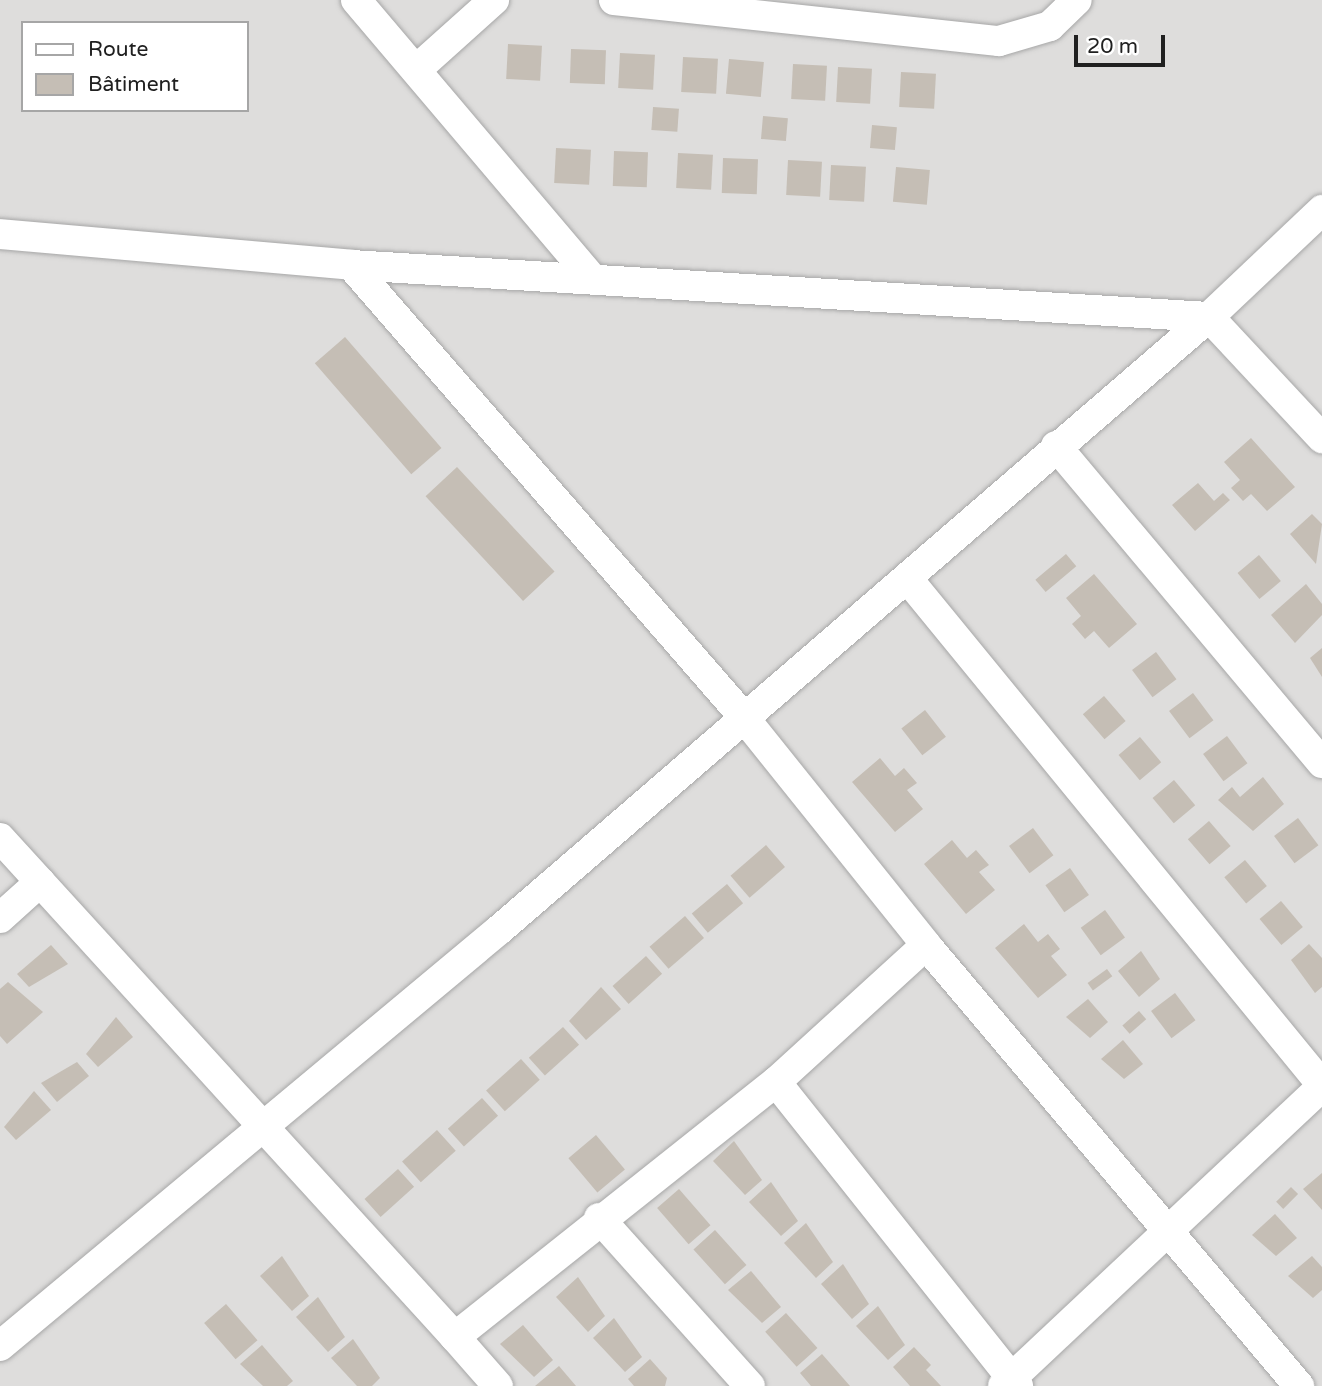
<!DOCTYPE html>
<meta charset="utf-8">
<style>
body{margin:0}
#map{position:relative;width:1322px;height:1386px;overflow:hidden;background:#f0eee6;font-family:"Varela Round",sans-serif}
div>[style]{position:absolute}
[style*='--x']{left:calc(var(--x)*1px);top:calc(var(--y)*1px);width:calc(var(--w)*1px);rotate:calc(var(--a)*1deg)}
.residential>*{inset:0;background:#dedddc}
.building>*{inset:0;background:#c5beb5;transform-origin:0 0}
.roads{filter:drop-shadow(0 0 2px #a7a7a7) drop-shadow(0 0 2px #a7a7a7)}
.minor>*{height:30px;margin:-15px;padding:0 15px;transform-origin:15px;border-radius:15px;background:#fff}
span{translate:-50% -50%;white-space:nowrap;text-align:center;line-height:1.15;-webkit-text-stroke:5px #fff;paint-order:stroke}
.legend{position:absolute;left:21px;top:21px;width:228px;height:91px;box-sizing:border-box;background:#fff;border:2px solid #a6a6a6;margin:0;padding:9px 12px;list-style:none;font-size:21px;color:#202020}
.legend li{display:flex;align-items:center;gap:14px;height:35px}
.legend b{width:35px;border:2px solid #a6a6a6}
.scale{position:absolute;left:1074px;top:35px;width:91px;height:32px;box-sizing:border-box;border:4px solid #202020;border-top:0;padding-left:9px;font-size:21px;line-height:24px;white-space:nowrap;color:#202020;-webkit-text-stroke:5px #fff;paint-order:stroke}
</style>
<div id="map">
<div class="residential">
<div style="clip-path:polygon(evenodd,0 0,1322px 0,1322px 1386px,0 1386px,0 0,23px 23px,247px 23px,247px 110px,23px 110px,23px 23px)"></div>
</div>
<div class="building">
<div style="left:508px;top:44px;width:34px;height:35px;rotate:3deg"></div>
<div style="left:571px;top:49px;width:35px;height:34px;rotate:2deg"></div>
<div style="left:620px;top:53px;width:35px;height:35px;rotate:3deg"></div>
<div style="left:683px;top:57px;width:35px;height:35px;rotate:3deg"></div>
<div style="left:729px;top:59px;width:35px;height:35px;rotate:5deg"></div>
<div style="left:793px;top:64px;width:34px;height:35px;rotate:3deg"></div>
<div style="left:838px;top:67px;width:34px;height:35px;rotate:3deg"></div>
<div style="left:901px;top:72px;width:35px;height:35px;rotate:3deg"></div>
<div style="left:653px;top:107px;width:26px;height:23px;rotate:4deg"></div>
<div style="left:763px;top:116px;width:25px;height:23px;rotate:5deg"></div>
<div style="left:872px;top:125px;width:25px;height:23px;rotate:5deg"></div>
<div style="left:556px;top:148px;width:35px;height:35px;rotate:3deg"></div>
<div style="left:614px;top:151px;width:34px;height:35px;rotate:2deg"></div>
<div style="left:678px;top:153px;width:35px;height:35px;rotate:3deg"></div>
<div style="left:723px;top:158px;width:35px;height:35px;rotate:2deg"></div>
<div style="left:788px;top:160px;width:34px;height:35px;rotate:3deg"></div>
<div style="left:831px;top:165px;width:35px;height:35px;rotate:3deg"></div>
<div style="left:896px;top:167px;width:34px;height:35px;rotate:5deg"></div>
<div style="left:345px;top:337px;width:147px;height:40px;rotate:49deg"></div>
<div style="clip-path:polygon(1251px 438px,1295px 487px,1267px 511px,1251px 494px,1243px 501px,1231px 488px,1240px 480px,1224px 462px)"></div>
<div style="left:457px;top:467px;width:143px;height:43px;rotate:47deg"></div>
<div style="clip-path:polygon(1198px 483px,1214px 501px,1223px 493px,1230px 500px,1195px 531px,1172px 505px)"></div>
<div style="clip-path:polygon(1312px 514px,1322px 524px,1316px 564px,1290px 534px)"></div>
<div style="left:1066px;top:554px;width:16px;height:40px;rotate:50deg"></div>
<div style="left:1259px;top:555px;width:34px;height:28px;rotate:50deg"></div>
<div style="clip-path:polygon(1094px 574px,1137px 624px,1109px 648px,1094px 631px,1085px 639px,1072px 624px,1081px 616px,1066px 598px)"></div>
<div style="clip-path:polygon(1306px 584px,1322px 604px,1322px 615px,1295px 643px,1271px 615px)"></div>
<div style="clip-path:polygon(1322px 648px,1322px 677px,1310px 658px)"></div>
<div style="left:1156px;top:652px;width:34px;height:30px;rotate:53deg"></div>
<div style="left:1193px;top:693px;width:34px;height:30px;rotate:53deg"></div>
<div style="left:1104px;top:696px;width:33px;height:28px;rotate:49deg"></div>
<div style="left:925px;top:710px;width:34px;height:30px;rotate:52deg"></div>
<div style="left:1227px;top:736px;width:34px;height:30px;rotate:53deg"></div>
<div style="left:1140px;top:737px;width:33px;height:28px;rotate:50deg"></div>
<div style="clip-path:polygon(880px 758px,895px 776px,904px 768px,917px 783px,907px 790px,923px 809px,895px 832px,852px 782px)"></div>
<div style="clip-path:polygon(1263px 777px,1284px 804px,1253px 831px,1218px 800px,1232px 787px,1240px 797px)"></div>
<div style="left:1174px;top:780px;width:33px;height:28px;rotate:50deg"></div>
<div style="left:1298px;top:818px;width:34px;height:30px;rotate:53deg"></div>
<div style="left:1209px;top:821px;width:33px;height:28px;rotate:49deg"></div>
<div style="left:1033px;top:828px;width:34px;height:30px;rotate:53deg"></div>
<div style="clip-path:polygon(952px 840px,967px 858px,976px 850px,989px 865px,979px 872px,995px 890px,966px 914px,924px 864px)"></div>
<div style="left:766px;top:845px;width:29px;height:47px;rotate:49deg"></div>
<div style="left:1245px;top:860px;width:34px;height:27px;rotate:50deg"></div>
<div style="left:1070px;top:868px;width:33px;height:30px;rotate:55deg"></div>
<div style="left:727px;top:884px;width:25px;height:46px;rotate:50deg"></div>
<div style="left:1281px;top:901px;width:34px;height:28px;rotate:50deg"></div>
<div style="left:1105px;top:910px;width:34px;height:30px;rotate:54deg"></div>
<div style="left:685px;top:916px;width:29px;height:47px;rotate:49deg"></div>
<div style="clip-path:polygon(1024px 924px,1038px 942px,1048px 934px,1060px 949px,1051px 956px,1067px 975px,1038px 998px,995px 948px)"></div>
<div style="clip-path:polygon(1309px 944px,1322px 958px,1322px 987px,1315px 993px,1291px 960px)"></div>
<div style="clip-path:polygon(51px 945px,68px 964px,29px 987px,17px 974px)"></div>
<div style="clip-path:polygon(1141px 951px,1160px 979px,1139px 997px,1118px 971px)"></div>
<div style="left:646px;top:956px;width:24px;height:45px;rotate:48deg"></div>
<div style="left:1107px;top:969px;width:9px;height:24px;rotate:54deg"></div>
<div style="clip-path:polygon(8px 982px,43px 1012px,7px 1044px,0 1036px,0 989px)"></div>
<div style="clip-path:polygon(601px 987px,621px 1009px,586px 1040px,569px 1021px)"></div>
<div style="left:1175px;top:993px;width:34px;height:30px;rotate:53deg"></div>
<div style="clip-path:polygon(1088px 999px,1108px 1022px,1090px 1038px,1066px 1017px)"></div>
<div style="left:1139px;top:1011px;width:11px;height:22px;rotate:49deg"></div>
<div style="clip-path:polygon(116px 1017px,133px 1037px,98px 1067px,86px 1054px)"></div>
<div style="left:563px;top:1027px;width:24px;height:46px;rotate:48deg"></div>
<div style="clip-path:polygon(1123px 1040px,1143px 1064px,1124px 1079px,1101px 1059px)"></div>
<div style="left:521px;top:1059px;width:28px;height:47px;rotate:48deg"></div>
<div style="clip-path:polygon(77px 1062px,89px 1076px,57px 1102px,41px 1083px)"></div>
<div style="clip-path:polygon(34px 1091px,51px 1110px,16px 1140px,4px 1127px)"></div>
<div style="left:482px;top:1098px;width:24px;height:46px;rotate:48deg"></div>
<div style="left:437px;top:1130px;width:28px;height:47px;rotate:48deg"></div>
<div style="left:596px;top:1135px;width:45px;height:36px;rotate:50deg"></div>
<div style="clip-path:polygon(734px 1141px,762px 1180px,745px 1195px,713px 1161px)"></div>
<div style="left:398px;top:1169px;width:24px;height:45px;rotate:48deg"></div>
<div style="clip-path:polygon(1322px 1173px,1322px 1210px,1303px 1189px)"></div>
<div style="clip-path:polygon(771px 1182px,798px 1221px,781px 1236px,749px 1202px)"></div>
<div style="left:1291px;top:1187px;width:10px;height:21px;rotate:45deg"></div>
<div style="left:679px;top:1189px;width:48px;height:29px;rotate:49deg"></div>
<div style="clip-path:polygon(1275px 1214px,1297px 1238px,1276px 1256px,1252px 1235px)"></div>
<div style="clip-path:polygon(806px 1223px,833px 1262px,816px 1278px,784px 1243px)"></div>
<div style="left:715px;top:1230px;width:47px;height:29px;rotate:48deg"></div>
<div style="clip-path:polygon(282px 1256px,309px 1296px,292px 1311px,260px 1276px)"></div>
<div style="clip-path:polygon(1312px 1256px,1322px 1267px,1322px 1290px,1313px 1298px,1288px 1276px)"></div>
<div style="clip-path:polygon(843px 1264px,869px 1304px,852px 1319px,821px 1284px)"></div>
<div style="clip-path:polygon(751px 1271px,781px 1307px,762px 1323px,728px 1290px)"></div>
<div style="clip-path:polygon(578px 1277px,605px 1316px,588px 1332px,556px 1297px)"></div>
<div style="clip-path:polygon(318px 1297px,345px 1337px,328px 1352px,296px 1317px)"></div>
<div style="left:226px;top:1304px;width:48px;height:29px;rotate:49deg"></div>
<div style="clip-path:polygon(878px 1306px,905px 1345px,888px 1360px,856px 1326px)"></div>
<div style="left:786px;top:1313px;width:47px;height:28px;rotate:48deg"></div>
<div style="clip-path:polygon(614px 1318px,642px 1357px,625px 1372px,593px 1338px)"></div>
<div style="clip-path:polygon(523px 1325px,553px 1360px,534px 1377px,500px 1344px)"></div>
<div style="clip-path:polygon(353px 1339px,380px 1378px,372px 1386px,357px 1386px,331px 1358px)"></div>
<div style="clip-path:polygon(262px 1345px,293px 1381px,287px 1386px,263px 1386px,240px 1364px)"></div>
<div style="clip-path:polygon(914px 1347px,931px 1365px,926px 1370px,941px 1386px,910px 1386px,893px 1367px)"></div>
<div style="clip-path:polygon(822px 1354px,850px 1386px,811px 1386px,800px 1373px)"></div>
<div style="clip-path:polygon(650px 1359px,667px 1378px,665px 1386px,634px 1386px,628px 1379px)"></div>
<div style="clip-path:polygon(559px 1366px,576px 1386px,535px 1386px)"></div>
</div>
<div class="roads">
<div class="minor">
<div style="--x:356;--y:0;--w:363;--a:49.7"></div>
<div style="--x:614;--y:0;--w:387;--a:6.1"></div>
<div style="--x:999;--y:41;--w:53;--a:-16.4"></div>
<div style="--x:1050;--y:26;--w:37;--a:-44"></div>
<div style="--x:416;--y:70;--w:105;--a:-41.9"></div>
<div style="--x:0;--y:234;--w:352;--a:5"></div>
<div style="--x:351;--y:265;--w:860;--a:3.47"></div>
<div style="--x:1209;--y:317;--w:166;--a:47"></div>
<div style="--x:351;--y:265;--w:596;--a:49.01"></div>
<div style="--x:742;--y:715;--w:295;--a:51.3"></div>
<div style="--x:926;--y:945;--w:578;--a:49.78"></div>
<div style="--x:1056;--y:446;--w:414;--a:50"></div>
<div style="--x:907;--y:578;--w:655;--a:50.7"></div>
<div style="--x:0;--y:838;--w:675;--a:47.64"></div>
<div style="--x:0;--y:918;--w:54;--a:-42"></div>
<div style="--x:926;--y:945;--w:203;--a:137.6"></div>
<div style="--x:776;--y:1082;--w:389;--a:51.5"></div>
<div style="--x:599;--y:1218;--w:226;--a:48.1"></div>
<div style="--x:0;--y:1346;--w:650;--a:-39.82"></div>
<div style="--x:499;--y:930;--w:938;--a:-40.81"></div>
<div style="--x:1209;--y:317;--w:156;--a:-43.4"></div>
<div style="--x:498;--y:1386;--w:65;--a:-131.3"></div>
<div style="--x:455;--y:1337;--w:410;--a:-38.5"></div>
<div style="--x:1003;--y:1386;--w:438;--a:-43.2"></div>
</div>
</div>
<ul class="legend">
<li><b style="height:9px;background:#fff"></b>Route</li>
<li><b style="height:19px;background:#c5beb5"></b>Bâtiment</li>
</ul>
<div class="scale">20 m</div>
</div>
